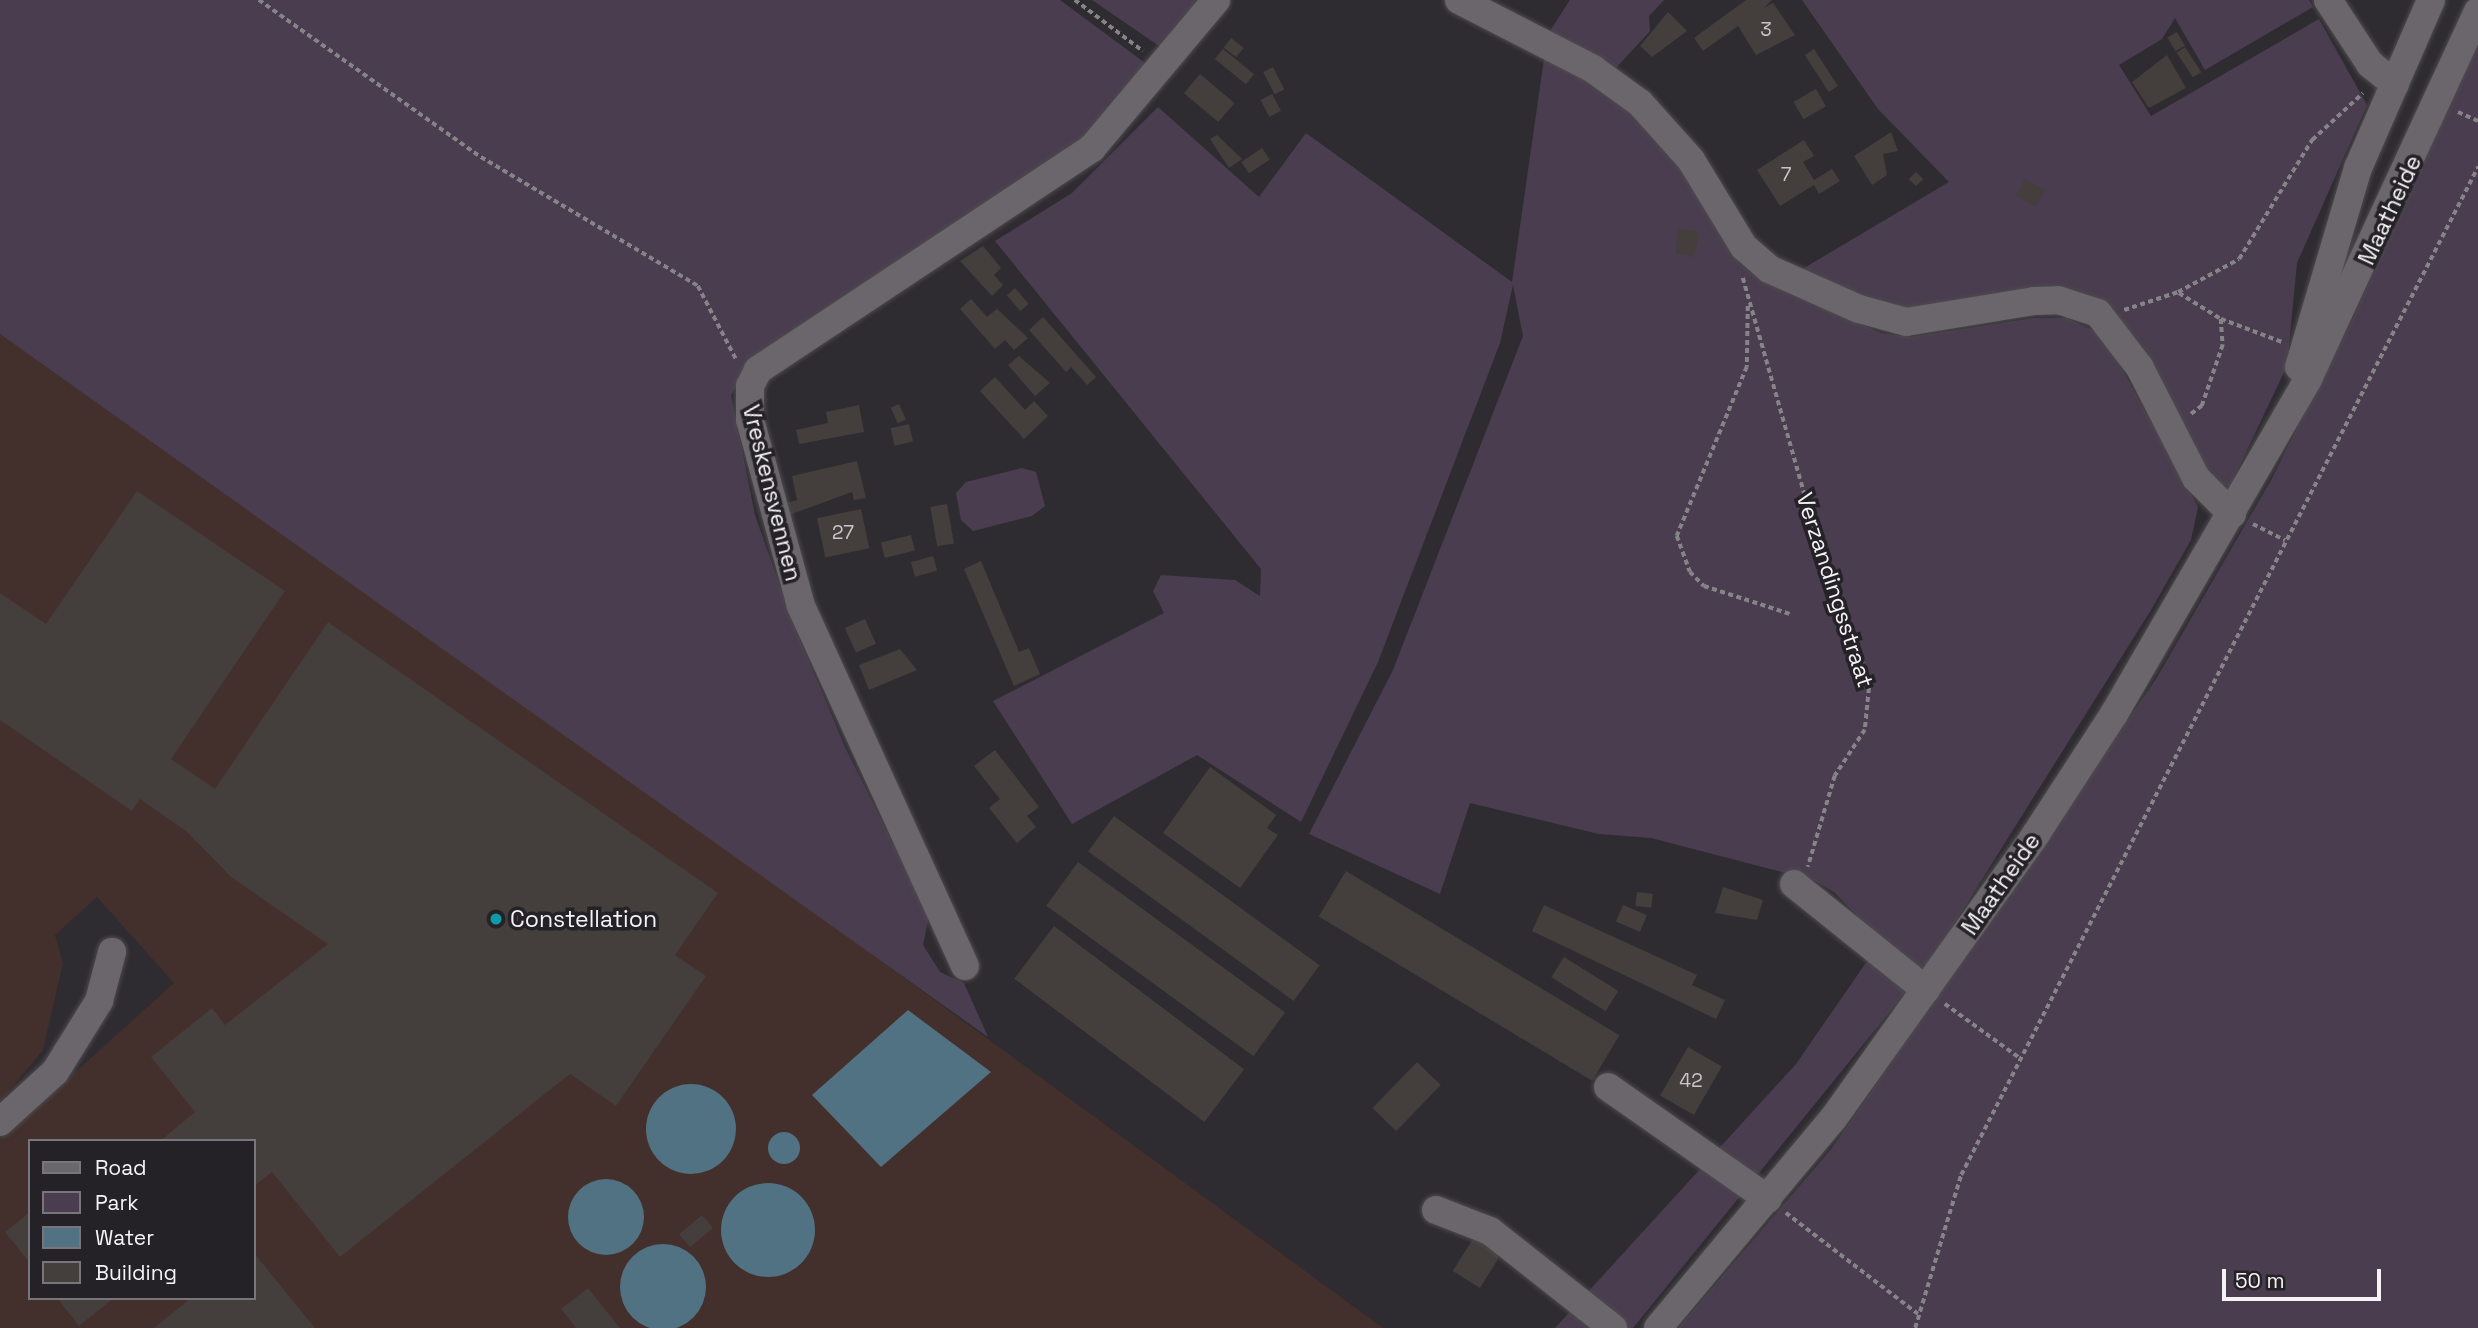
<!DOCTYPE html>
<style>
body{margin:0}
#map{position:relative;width:2478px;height:1328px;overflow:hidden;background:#2f2c31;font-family:"Space Grotesk",sans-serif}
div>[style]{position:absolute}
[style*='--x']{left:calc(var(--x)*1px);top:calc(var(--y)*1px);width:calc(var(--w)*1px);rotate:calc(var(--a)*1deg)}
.industrial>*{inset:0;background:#432f2b}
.green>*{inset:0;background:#4a3d4f}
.water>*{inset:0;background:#517282}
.round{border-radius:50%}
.building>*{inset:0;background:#443e3c;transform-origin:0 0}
.path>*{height:3.5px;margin-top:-1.75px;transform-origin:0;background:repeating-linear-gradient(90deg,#868488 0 5px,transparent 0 8.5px)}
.roads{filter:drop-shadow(0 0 2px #4c4a4e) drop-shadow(0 0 2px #4c4a4e)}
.minor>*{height:28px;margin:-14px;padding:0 14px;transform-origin:14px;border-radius:14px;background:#6a666c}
.dots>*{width:19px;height:19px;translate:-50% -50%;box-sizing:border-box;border:4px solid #252227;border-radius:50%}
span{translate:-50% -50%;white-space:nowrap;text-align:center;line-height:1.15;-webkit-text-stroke:7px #252227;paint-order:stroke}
.number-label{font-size:19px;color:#c9c6c8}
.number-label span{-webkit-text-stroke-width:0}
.street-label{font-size:23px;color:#f5f3f6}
.poi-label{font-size:23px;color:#f5f3f6}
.left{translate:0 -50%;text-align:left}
.legend{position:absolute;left:28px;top:1139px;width:228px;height:161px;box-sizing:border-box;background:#252227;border:2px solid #78767a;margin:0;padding:9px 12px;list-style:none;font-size:21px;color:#f5f3f6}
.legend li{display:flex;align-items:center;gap:14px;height:35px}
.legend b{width:35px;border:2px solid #78767a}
.scale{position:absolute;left:2222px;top:1269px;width:159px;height:32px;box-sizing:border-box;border:4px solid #f5f3f6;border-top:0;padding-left:9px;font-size:21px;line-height:24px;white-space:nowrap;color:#f5f3f6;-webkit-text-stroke:5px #252227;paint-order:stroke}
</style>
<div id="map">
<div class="industrial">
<div style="clip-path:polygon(evenodd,0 334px,769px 879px,1383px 1328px,0 1328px,0 1140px,174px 983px,97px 897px,55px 935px,63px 963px,43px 1050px,0 1102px,0 334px,30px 1141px,254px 1141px,254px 1298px,30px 1298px,30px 1141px)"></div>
</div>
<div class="green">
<div style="clip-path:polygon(0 0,1060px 0,1149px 66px,1071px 151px,751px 362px,731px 395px,755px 515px,792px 621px,845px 747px,929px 916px,923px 945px,940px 972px,964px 983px,988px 1037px,0 334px)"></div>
<div style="clip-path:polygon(1092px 0,1202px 0,1162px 48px)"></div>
<div style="clip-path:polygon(1570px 0,1664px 0,1649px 16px,1650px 31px,1615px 69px,1548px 34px)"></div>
<div style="clip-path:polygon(1802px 0,2309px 0,2313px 7px,2205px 70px,2175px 18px,2162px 39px,2119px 65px,2151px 116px,2319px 19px,2367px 105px,2297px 263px,2287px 366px,2230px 486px,2217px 486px,2102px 308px,1906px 309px,1873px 302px,1799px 271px,1949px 182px,1878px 109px)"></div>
<div style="clip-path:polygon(2478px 38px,2478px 1328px,1678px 1328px,1832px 1148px,2156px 679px,2271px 480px,2352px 320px)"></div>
<div style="clip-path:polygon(1545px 52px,1656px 126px,1742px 264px,1764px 282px,1881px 333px,1910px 337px,2034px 318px,2067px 318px,2103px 335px,2198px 507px,2191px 540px,2151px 610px,1929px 964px,1912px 971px,1834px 892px,1813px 880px,1651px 838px,1599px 834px,1470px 803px,1440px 894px,1309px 834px,1393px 670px,1523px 336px,1513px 285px,1500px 343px,1378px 662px,1301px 822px,1197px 755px,1072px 824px,993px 701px,1164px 613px,1153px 591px,1161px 575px,1235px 580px,1260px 596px,1261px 569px,995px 241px,1072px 193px,1158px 107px,1259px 197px,1306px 133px,1512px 282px)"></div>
<div style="clip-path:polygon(1022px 468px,1036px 472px,1045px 506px,1032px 516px,973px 531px,961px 520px,956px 493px,966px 482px)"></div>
<div style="clip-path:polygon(1872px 954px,1905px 993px,1633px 1328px,1555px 1328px,1796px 1064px)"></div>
</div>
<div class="water">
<div style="clip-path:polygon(908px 1010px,991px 1072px,881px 1167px,812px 1095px)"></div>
<div class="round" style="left:646px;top:1084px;width:90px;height:90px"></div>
<div class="round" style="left:768px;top:1132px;width:32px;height:32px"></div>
<div class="round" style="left:568px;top:1179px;width:76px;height:76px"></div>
<div class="round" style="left:721px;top:1183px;width:94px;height:94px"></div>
<div class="round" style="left:620px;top:1244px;width:86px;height:86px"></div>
</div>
<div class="building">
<div style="clip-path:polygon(1746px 0,1772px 0,1764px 8px,1773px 3px,1795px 35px,1756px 55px,1738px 26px,1703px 51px,1694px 38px)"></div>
<div style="clip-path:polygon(1668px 12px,1687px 31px,1652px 57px,1640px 46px)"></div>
<div style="left:2177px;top:32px;width:16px;height:11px;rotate:60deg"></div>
<div style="left:1231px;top:38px;width:16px;height:12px;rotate:38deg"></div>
<div style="left:2185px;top:47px;width:30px;height:10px;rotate:57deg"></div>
<div style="left:1223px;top:49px;width:40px;height:13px;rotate:39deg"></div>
<div style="left:1814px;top:49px;width:44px;height:11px;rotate:57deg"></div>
<div style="clip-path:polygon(2167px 55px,2186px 88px,2149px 108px,2132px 82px)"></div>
<div style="left:1273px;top:67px;width:25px;height:11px;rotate:63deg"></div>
<div style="left:1200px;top:74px;width:45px;height:25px;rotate:40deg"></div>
<div style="left:1816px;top:89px;width:20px;height:26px;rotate:60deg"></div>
<div style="left:1272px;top:94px;width:19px;height:13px;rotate:62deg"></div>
<div style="clip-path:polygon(1891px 132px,1898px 151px,1883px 154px,1887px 175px,1872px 185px,1854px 156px)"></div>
<div style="clip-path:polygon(1217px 135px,1242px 159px,1229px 168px,1210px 139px)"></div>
<div style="clip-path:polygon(1804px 140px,1814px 156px,1803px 162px,1814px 180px,1832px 169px,1840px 181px,1819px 194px,1814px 185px,1780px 206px,1757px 170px)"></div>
<div style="left:1262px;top:148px;width:14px;height:25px;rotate:56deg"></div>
<div style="left:1916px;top:172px;width:10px;height:10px;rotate:45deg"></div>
<div style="left:2025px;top:179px;width:23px;height:19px;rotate:29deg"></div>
<div style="clip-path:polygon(1678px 228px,1699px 232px,1694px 257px,1676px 253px)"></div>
<div style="clip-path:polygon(983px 246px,1001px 268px,994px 275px,1003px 285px,992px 296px,960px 261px)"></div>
<div style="left:1015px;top:288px;width:21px;height:11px;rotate:49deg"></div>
<div style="clip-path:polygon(971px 299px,987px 317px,997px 309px,1028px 338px,1014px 350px,1005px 340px,995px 349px,960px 309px)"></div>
<div style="clip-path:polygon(1043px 317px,1096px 377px,1087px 385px,1071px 367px,1066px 372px,1029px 330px)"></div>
<div style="clip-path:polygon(1019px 356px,1050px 383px,1035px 396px,1008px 365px)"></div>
<div style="clip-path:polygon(995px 377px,1025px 410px,1034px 401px,1048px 416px,1024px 439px,980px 391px)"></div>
<div style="left:899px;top:404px;width:17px;height:9px;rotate:66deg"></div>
<div style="clip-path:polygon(859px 405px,864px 432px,799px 444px,796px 430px,828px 423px,826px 412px)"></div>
<div style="left:909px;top:424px;width:18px;height:19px;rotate:77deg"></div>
<div style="clip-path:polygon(857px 461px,866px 498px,854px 500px,852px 492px,789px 515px,786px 503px,797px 500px,792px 476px)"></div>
<div style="clip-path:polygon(137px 491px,285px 591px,171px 759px,215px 789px,328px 622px,718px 893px,675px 955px,706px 976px,616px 1106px,570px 1074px,340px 1257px,272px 1172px,254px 1186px,254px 1141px,160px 1141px,195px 1112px,151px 1057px,212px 1008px,225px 1025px,328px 944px,231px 877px,186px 831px,140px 799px,132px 811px,0 720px,0 593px,46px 624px)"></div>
<div style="left:947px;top:504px;width:40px;height:17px;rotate:80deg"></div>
<div style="left:861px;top:509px;width:40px;height:45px;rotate:78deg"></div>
<div style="left:911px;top:535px;width:16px;height:31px;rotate:76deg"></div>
<div style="left:933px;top:556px;width:15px;height:23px;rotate:74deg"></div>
<div style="clip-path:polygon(981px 561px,1019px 652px,1029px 648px,1040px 674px,1014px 686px,964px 569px)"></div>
<div style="left:865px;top:619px;width:27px;height:22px;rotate:66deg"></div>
<div style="clip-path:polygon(900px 649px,917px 670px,869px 690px,859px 665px)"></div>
<div style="clip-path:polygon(995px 750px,1039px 807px,1027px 816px,1036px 827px,1017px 843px,989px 808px,1000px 799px,974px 766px)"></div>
<div style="clip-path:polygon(1210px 767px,1276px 815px,1267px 828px,1278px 835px,1240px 888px,1163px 833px)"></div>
<div style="left:1114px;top:816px;width:254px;height:44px;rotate:36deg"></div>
<div style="left:1078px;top:862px;width:256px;height:54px;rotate:36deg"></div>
<div style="left:1346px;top:871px;width:319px;height:53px;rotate:31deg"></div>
<div style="clip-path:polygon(1723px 887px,1763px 900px,1757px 920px,1715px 913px)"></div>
<div style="left:1637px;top:892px;width:16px;height:14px;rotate:7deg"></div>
<div style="clip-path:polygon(1544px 905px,1697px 975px,1692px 985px,1725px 1000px,1716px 1019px,1532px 931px)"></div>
<div style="left:1623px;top:905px;width:26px;height:18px;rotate:23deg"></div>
<div style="left:1054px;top:926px;width:238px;height:66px;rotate:37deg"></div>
<div style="left:1564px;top:957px;width:64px;height:24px;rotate:32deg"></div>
<div style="left:1688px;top:1047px;width:39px;height:56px;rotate:30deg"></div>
<div style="left:1417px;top:1062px;width:33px;height:64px;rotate:44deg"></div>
<div style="clip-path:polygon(30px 1212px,30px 1263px,5px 1232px)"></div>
<div style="left:702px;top:1215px;width:17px;height:30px;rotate:50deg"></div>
<div style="left:1474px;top:1237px;width:32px;height:40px;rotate:32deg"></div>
<div style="clip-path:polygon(254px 1253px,315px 1328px,154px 1328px,191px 1298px,254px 1298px)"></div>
<div style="clip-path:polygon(588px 1288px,620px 1328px,576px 1328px,561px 1309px)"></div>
<div style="clip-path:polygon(57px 1298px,114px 1298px,79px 1326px)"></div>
</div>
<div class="path">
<div style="--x:259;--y:0;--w:272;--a:35.3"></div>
<div style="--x:481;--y:157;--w:252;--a:30.7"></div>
<div style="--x:698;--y:286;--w:82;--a:62.5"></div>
<div style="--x:1075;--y:0;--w:85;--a:36.9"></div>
<div style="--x:2458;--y:112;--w:22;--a:24"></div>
<div style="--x:1743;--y:278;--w:332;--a:74.1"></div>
<div style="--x:1834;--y:597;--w:90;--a:66.6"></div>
<div style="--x:1870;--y:680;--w:50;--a:95.7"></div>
<div style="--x:1865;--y:730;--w:55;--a:123.1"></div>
<div style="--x:1835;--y:776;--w:95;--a:106.5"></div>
<div style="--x:2179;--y:293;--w:49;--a:31.8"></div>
<div style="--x:2221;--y:319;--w:26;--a:86"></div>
<div style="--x:2223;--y:345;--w:65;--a:109"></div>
<div style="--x:2202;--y:406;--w:15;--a:143"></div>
<div style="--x:1748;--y:306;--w:61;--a:90.9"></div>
<div style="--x:1747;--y:367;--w:183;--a:112.5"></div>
<div style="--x:1677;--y:536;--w:38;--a:70"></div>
<div style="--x:1690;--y:572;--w:20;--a:45"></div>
<div style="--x:1704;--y:586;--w:90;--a:18"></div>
<div style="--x:2124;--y:310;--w:57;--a:-18.4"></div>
<div style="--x:2178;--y:292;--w:69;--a:-28.4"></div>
<div style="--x:2239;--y:259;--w:140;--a:-58.5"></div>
<div style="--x:2312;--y:140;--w:69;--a:-42.7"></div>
<div style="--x:2221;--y:319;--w:65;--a:20.7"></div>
<div style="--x:2253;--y:524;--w:36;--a:27"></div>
<div style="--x:1945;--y:1004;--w:92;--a:35.8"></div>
<div style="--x:1786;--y:1213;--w:166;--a:37.4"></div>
<div style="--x:1915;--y:1328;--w:160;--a:-73.3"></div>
<div style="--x:1961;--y:1175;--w:1133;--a:-62.85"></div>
</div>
<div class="roads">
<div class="minor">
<div style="--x:1459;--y:0;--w:151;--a:27.2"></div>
<div style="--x:1593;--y:69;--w:58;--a:35.9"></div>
<div style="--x:1640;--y:103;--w:76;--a:48.2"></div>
<div style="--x:1691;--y:160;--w:102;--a:58.7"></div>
<div style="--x:1744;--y:247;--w:33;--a:41"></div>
<div style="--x:1769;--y:269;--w:98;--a:24"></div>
<div style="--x:1859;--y:309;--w:49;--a:15.5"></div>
<div style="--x:1906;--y:322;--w:130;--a:-9.3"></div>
<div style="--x:2034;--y:301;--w:24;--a:-2"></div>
<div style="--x:2058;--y:300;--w:42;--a:18"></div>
<div style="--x:2098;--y:313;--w:69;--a:52.6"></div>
<div style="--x:2140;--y:368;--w:123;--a:63"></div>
<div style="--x:2196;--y:478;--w:51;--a:45"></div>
<div style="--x:2328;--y:0;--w:77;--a:56.7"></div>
<div style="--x:2370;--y:64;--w:32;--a:39"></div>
<div style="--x:2299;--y:367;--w:208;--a:-73.5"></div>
<div style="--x:2358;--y:168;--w:183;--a:-66.5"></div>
<div style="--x:1794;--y:884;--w:169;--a:38.8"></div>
<div style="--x:965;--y:966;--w:396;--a:-114.5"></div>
<div style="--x:801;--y:606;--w:193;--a:-105.3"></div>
<div style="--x:750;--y:420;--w:34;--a:-90"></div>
<div style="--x:750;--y:386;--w:18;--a:-63"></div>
<div style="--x:758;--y:370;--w:401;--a:-33.6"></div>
<div style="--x:1092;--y:148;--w:193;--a:-50"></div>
<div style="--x:1608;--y:1087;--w:195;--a:35"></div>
<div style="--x:0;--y:1122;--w:74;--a:-42.3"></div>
<div style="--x:55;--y:1072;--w:84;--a:-58.2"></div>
<div style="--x:99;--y:1001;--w:51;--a:-75.1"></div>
<div style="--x:1436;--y:1210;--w:58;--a:21.3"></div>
<div style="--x:1490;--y:1231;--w:157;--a:38.3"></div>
<div style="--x:1658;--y:1328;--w:273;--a:-50.1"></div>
<div style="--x:1833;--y:1119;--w:350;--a:-54.5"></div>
<div style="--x:2036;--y:834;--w:143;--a:-57"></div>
<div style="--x:2114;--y:714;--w:387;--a:-59.9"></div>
<div style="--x:2308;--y:379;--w:405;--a:-65.2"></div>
</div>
</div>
<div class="dots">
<div style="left:496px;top:919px;background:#0f9aa8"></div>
</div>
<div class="number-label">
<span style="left:1766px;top:30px">3</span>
<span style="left:1786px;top:175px">7</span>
<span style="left:843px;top:533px">27</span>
<span style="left:1691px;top:1081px">42</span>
</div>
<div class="street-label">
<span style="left:2390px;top:210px;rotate:-65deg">Maatheide</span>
<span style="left:772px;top:493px;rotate:76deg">Vreskensvennen</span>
<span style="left:1835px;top:590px;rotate:72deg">Verzandingsstraat</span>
<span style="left:2001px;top:884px;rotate:-55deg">Maatheide</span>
</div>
<div class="poi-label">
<span class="left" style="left:510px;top:919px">Constellation</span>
</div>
<ul class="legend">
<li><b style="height:9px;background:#6a666c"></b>Road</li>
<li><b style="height:19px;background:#4a3d4f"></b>Park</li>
<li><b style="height:19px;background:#517282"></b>Water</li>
<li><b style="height:19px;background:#443e3c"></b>Building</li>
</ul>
<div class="scale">50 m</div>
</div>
